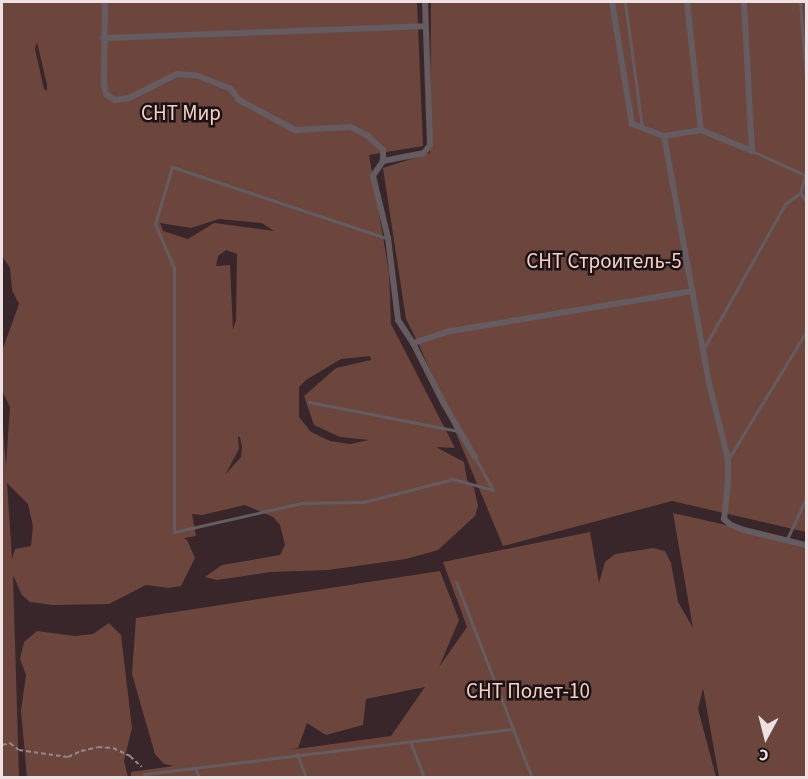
<!DOCTYPE html>
<meta charset="utf-8">
<style>
body{margin:0}
#map{position:relative;width:808px;height:779px;overflow:hidden;background:#38262b;font-family:"Source Sans 3",sans-serif}
div>[style]{position:absolute}
[style*='--x']{left:calc(var(--x)*1px);top:calc(var(--y)*1px);width:calc(var(--w)*1px);rotate:calc(var(--a)*1deg)}
.green>*{inset:0;background:#6c463c}
.path>*{height:1.5px;margin-top:-0.75px;transform-origin:0;background:repeating-linear-gradient(90deg,#96878b 0 4.5px,transparent 0 7.5px)}
.service>*{height:3px;margin:-1.5px;padding:0 1.5px;transform-origin:1.5px;border-radius:1.5px;background:#645c60}
.minor>*{height:6px;margin:-3px;padding:0 3px;transform-origin:3px;border-radius:3px;background:#645c60}
span{translate:-50% -50%;white-space:nowrap;text-align:center;line-height:1.15;-webkit-text-stroke:5px #1a1214;paint-order:stroke}
.park-label{font-size:21px;color:#f7d1c6}
.frame{position:absolute;inset:0;border:3px solid #ede1e4;pointer-events:none}
.north{position:absolute;left:736px;top:707px;width:60px;height:60px;-webkit-text-stroke:4px #1a1214;paint-order:stroke;rotate:187deg;font-size:16px;font-weight:700;line-height:24px;text-align:center;color:#ede1e4}
.north::after{content:'';display:block;margin:auto;width:21px;height:27px;background:#ede1e4;clip-path:polygon(50% 0,100% 100%,50% 72%,0 100%)}
</style>
<div id="map">
<div class="green">
<div style="clip-path:polygon(evenodd,2px 2px,417px 2px,423px 146px,369px 155px,389px 272px,391px 324px,455px 448px,436px 447px,464px 462px,467px 480px,474px 488px,478px 506px,475px 516px,438px 550px,406px 559px,328px 570px,271px 572px,217px 580px,205px 577px,222px 565px,280px 555px,285px 545px,280px 525px,273px 517px,245px 505px,202px 515px,192px 514px,196px 536px,184px 538px,187px 540px,195px 558px,181px 586px,169px 588px,146px 585px,109px 604px,53px 605px,30px 602px,22px 595px,13px 575px,19px 777px,2px 777px,2px 416px,6px 466px,10px 407px,2px 391px,2px 351px,19px 304px,12px 290px,10px 268px,2px 256px,2px 2px,37px 42px,47px 85px,47px 91px,44px 89px,35px 49px,37px 42px,2px 2px,219px 219px,262px 223px,274px 231px,214px 223px,188px 239px,163px 231px,160px 223px,191px 228px,219px 219px,2px 2px,226px 250px,237px 254px,236px 320px,233px 330px,230px 265px,216px 266px,218px 256px,226px 250px,2px 2px,370px 356px,371px 360px,336px 368px,304px 396px,314px 425px,340px 437px,369px 440px,350px 444px,330px 441px,311px 432px,299px 417px,299px 387px,306px 380px,341px 359px,370px 356px,2px 2px,238px 436px,240px 437px,242px 447px,241px 457px,225px 475px,239px 449px,238px 436px,2px 2px,7px 483px,28px 504px,33px 526px,31px 546px,15px 549px,12px 559px,7px 483px)"></div>
<div style="clip-path:polygon(431px 2px,806px 2px,806px 532px,672px 501px,503px 546px,421px 349px,406px 319px,383px 168px,430px 153px)"></div>
<div style="clip-path:polygon(evenodd,673px 513px,806px 543px,806px 777px,719px 777px,703px 688px,698px 709px,716px 777px,131px 778px,131px 772px,174px 766px,164px 764px,155px 754px,132px 674px,136px 618px,440px 571px,459px 620px,439px 667px,467px 627px,443px 562px,590px 532px,599px 583px,605px 562px,615px 554px,653px 548px,665px 551px,671px 563px,678px 602px,693px 628px,673px 513px,425px 687px,391px 736px,289px 750px,298px 748px,307px 723px,326px 735px,363px 725px,366px 699px,425px 687px)"></div>
<div style="clip-path:polygon(109px 623px,121px 635px,132px 728px,124px 761px,128px 777px,27px 777px,21px 711px,26px 675px,20px 659px,24px 642px,37px 631px,75px 636px,93px 634px)"></div>
</div>
<div class="path">
<div style="--x:2;--y:745;--w:8;--a:-14"></div>
<div style="--x:10;--y:743;--w:11;--a:38"></div>
<div style="--x:19;--y:750;--w:49;--a:8.1"></div>
<div style="--x:68;--y:757;--w:14;--a:-25"></div>
<div style="--x:81;--y:751;--w:17;--a:-13"></div>
<div style="--x:98;--y:747;--w:15;--a:4"></div>
<div style="--x:113;--y:748;--w:19;--a:25"></div>
<div style="--x:130;--y:756;--w:16;--a:43"></div>
</div>
<div class="service">
<div style="--x:625;--y:2;--w:127;--a:82.3"></div>
<div style="--x:800;--y:2;--w:77;--a:85.5"></div>
<div style="--x:752;--y:151;--w:58;--a:24.4"></div>
<div style="--x:800;--y:193;--w:10;--a:53"></div>
<div style="--x:386;--y:238;--w:225;--a:-161.6"></div>
<div style="--x:172;--y:167;--w:59;--a:106.6"></div>
<div style="--x:155;--y:224;--w:48;--a:66.6"></div>
<div style="--x:174;--y:268;--w:264;--a:90"></div>
<div style="--x:174;--y:532;--w:131;--a:-12.8"></div>
<div style="--x:302;--y:503;--w:61;--a:-0.9"></div>
<div style="--x:363;--y:502;--w:93;--a:-14.3"></div>
<div style="--x:453;--y:479;--w:41;--a:15.4"></div>
<div style="--x:493;--y:490;--w:38;--a:-119"></div>
<div style="--x:704;--y:348;--w:165;--a:-60.6"></div>
<div style="--x:785;--y:204;--w:19;--a:-36"></div>
<div style="--x:800;--y:193;--w:22;--a:-74"></div>
<div style="--x:309;--y:402;--w:152;--a:11"></div>
<div style="--x:729;--y:458;--w:148;--a:-58.6"></div>
<div style="--x:787;--y:539;--w:45;--a:-65.1"></div>
<div style="--x:456;--y:582;--w:210;--a:68.8"></div>
<div style="--x:410;--y:741;--w:40;--a:69"></div>
<div style="--x:297;--y:754;--w:26;--a:69"></div>
<div style="--x:195;--y:768;--w:11;--a:68"></div>
<div style="--x:142;--y:778;--w:5;--a:-53"></div>
<div style="--x:145;--y:774;--w:371;--a:-7"></div>
</div>
<div class="minor">
<div style="--x:105;--y:2;--w:82;--a:90.7"></div>
<div style="--x:104;--y:84;--w:10;--a:79"></div>
<div style="--x:106;--y:94;--w:11;--a:34"></div>
<div style="--x:115;--y:100;--w:14;--a:-8"></div>
<div style="--x:129;--y:98;--w:54;--a:-26.6"></div>
<div style="--x:177;--y:74;--w:21;--a:5"></div>
<div style="--x:198;--y:76;--w:34;--a:21"></div>
<div style="--x:230;--y:88;--w:15;--a:53"></div>
<div style="--x:239;--y:100;--w:64;--a:28.2"></div>
<div style="--x:295;--y:130;--w:56;--a:-3.1"></div>
<div style="--x:351;--y:127;--w:19;--a:28"></div>
<div style="--x:368;--y:136;--w:21;--a:43"></div>
<div style="--x:383;--y:150;--w:11;--a:90"></div>
<div style="--x:425;--y:2;--w:143;--a:88"></div>
<div style="--x:430;--y:145;--w:10;--a:127"></div>
<div style="--x:424;--y:153;--w:42;--a:169"></div>
<div style="--x:383;--y:161;--w:18;--a:124"></div>
<div style="--x:373;--y:176;--w:64;--a:76.4"></div>
<div style="--x:388;--y:238;--w:83;--a:83"></div>
<div style="--x:398;--y:320;--w:27;--a:57"></div>
<div style="--x:413;--y:343;--w:40;--a:-18"></div>
<div style="--x:451;--y:331;--w:245;--a:-9.4"></div>
<div style="--x:612;--y:2;--w:124;--a:80.7"></div>
<div style="--x:632;--y:124;--w:34;--a:21"></div>
<div style="--x:664;--y:136;--w:37;--a:-9"></div>
<div style="--x:701;--y:130;--w:55;--a:22.4"></div>
<div style="--x:752;--y:151;--w:149;--a:-93.1"></div>
<div style="--x:687;--y:2;--w:129;--a:83.8"></div>
<div style="--x:103;--y:38;--w:321;--a:-2.1"></div>
<div style="--x:664;--y:136;--w:247;--a:79.7"></div>
<div style="--x:708;--y:379;--w:82;--a:76"></div>
<div style="--x:728;--y:459;--w:23;--a:90"></div>
<div style="--x:728;--y:482;--w:37;--a:96"></div>
<div style="--x:724;--y:519;--w:9;--a:41"></div>
<div style="--x:731;--y:525;--w:14;--a:21"></div>
<div style="--x:744;--y:530;--w:64;--a:13.6"></div>
<div style="--x:413;--y:343;--w:68;--a:63.1"></div>
<div style="--x:444;--y:404;--w:61;--a:59.7"></div>
</div>
<div class="park-label">
<span style="left:181px;top:113px">СНТ Мир</span>
<span style="left:604px;top:261px">СНТ Строитель-5</span>
<span style="left:528px;top:691px">СНТ Полет-10</span>
</div>
<div class="frame"></div>
<div class="north">С</div>
</div>
